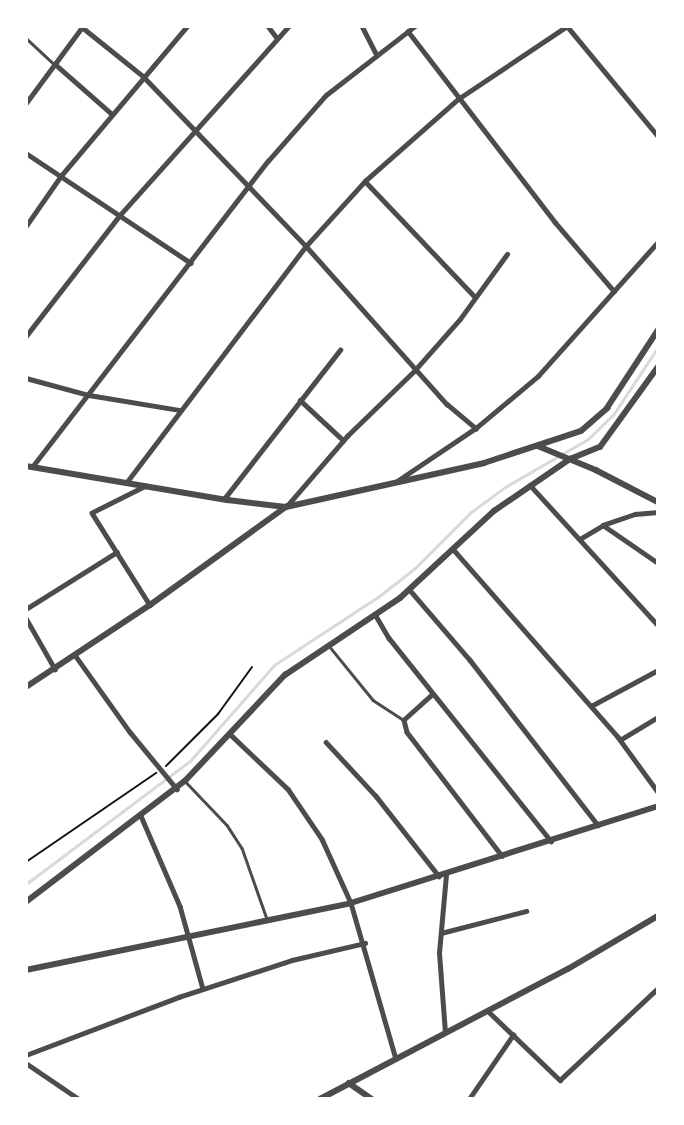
<!DOCTYPE html>
<style>
body{margin:0}
#map{position:relative;width:684px;height:1125px;overflow:hidden;background:#fff;font-family:"Roboto Condensed",sans-serif}
div>[style]{position:absolute}
[style*='--x']{left:calc(var(--x)*1px);top:calc(var(--y)*1px);width:calc(var(--w)*1px);rotate:calc(var(--a)*1deg)}
.stream>*{height:3px;margin:-1.5px;padding:0 1.5px;transform-origin:1.5px;border-radius:1.5px;background:#d9d9d9}
.path>*{height:2px;margin:-1px;padding:0 1px;transform-origin:1px;border-radius:1px;background:#111}
.service>*{height:2.5px;margin:-1.25px;padding:0 1.25px;transform-origin:1.25px;border-radius:1.25px;background:#4c4c4c}
.minor>*{height:4.5px;margin:-2.25px;padding:0 2.25px;transform-origin:2.25px;border-radius:2.25px;background:#4c4c4c}
.tertiary>*{height:5.5px;margin:-2.75px;padding:0 2.75px;transform-origin:2.75px;border-radius:2.75px;background:#4c4c4c}
span{translate:-50% -50%;white-space:nowrap;text-align:center;line-height:1.15;-webkit-text-stroke:4px #fff;paint-order:stroke}
.frame{position:absolute;inset:0;border:28px solid #fff;pointer-events:none}
</style>
<div id="map">
<div class="stream">
<div style="--x:26;--y:884;--w:205;--a:-36.9"></div>
<div style="--x:190;--y:761;--w:128;--a:-48.8"></div>
<div style="--x:274;--y:665;--w:124;--a:-33.2"></div>
<div style="--x:378;--y:597;--w:47;--a:-38.1"></div>
<div style="--x:415;--y:568;--w:79;--a:-45"></div>
<div style="--x:471;--y:512;--w:42;--a:-36.3"></div>
<div style="--x:505;--y:487;--w:96;--a:-30"></div>
<div style="--x:588;--y:439;--w:35;--a:-44"></div>
<div style="--x:613;--y:415;--w:82;--a:-56.5"></div>
</div>
<div class="path">
<div style="--x:166;--y:766;--w:74;--a:-45"></div>
<div style="--x:218;--y:714;--w:58;--a:-54.1"></div>
<div style="--x:26;--y:862;--w:158;--a:-34.4"></div>
</div>
<div class="service">
<div style="--x:26;--y:38;--w:38;--a:43"></div>
<div style="--x:330;--y:647;--w:68;--a:50.9"></div>
<div style="--x:373;--y:700;--w:37;--a:33"></div>
<div style="--x:186;--y:782;--w:59;--a:46.4"></div>
<div style="--x:227;--y:825;--w:27;--a:57"></div>
<div style="--x:242;--y:848;--w:75;--a:70.6"></div>
</div>
<div class="minor">
<div style="--x:268;--y:26;--w:15;--a:53"></div>
<div style="--x:362;--y:26;--w:33;--a:63"></div>
<div style="--x:567;--y:26;--w:143;--a:50.4"></div>
<div style="--x:82;--y:27;--w:78;--a:38.8"></div>
<div style="--x:143;--y:76;--w:236;--a:46.2"></div>
<div style="--x:306;--y:246;--w:212;--a:48.3"></div>
<div style="--x:447;--y:404;--w:38;--a:40"></div>
<div style="--x:408;--y:31;--w:241;--a:52.4"></div>
<div style="--x:555;--y:222;--w:91;--a:49.5"></div>
<div style="--x:55;--y:64;--w:76;--a:41.3"></div>
<div style="--x:26;--y:103;--w:96;--a:-53.5"></div>
<div style="--x:26;--y:153;--w:198;--a:33.7"></div>
<div style="--x:365;--y:181;--w:160;--a:46.5"></div>
<div style="--x:26;--y:226;--w:60;--a:-55.2"></div>
<div style="--x:60;--y:177;--w:197;--a:-49.9"></div>
<div style="--x:26;--y:336;--w:152;--a:-52.2"></div>
<div style="--x:119;--y:216;--w:255;--a:-48.2"></div>
<div style="--x:26;--y:378;--w:65;--a:15.1"></div>
<div style="--x:89;--y:395;--w:92;--a:9.4"></div>
<div style="--x:300;--y:400;--w:59;--a:42.9"></div>
<div style="--x:32;--y:467;--w:386;--a:-52.4"></div>
<div style="--x:268;--y:161;--w:88;--a:-48.7"></div>
<div style="--x:326;--y:95;--w:113;--a:-37.8"></div>
<div style="--x:397;--y:481;--w:95;--a:-33.9"></div>
<div style="--x:476;--y:428;--w:81;--a:-40"></div>
<div style="--x:538;--y:376;--w:180;--a:-48.2"></div>
<div style="--x:126;--y:483;--w:298;--a:-52.8"></div>
<div style="--x:306;--y:246;--w:88;--a:-47.8"></div>
<div style="--x:365;--y:181;--w:124;--a:-41.4"></div>
<div style="--x:458;--y:99;--w:131;--a:-33.8"></div>
<div style="--x:530;--y:485;--w:190;--a:47.6"></div>
<div style="--x:146;--y:486;--w:60;--a:153.4"></div>
<div style="--x:92;--y:513;--w:109;--a:57.8"></div>
<div style="--x:224;--y:499;--w:189;--a:-52.1"></div>
<div style="--x:286;--y:507;--w:94;--a:-49.3"></div>
<div style="--x:347;--y:436;--w:95;--a:-44.1"></div>
<div style="--x:415;--y:370;--w:68;--a:-48.6"></div>
<div style="--x:460;--y:319;--w:80;--a:-54.1"></div>
<div style="--x:603;--y:525;--w:67;--a:34.6"></div>
<div style="--x:580;--y:539;--w:27;--a:-31"></div>
<div style="--x:603;--y:525;--w:34;--a:-19"></div>
<div style="--x:635;--y:514;--w:23;--a:-5"></div>
<div style="--x:453;--y:549;--w:250;--a:48.7"></div>
<div style="--x:618;--y:737;--w:68;--a:54"></div>
<div style="--x:409;--y:589;--w:94;--a:49.3"></div>
<div style="--x:470;--y:660;--w:209;--a:52.2"></div>
<div style="--x:26;--y:609;--w:107;--a:-32.1"></div>
<div style="--x:375;--y:614;--w:28;--a:60"></div>
<div style="--x:389;--y:638;--w:260;--a:51.4"></div>
<div style="--x:26;--y:618;--w:59;--a:60.4"></div>
<div style="--x:75;--y:655;--w:95;--a:54.5"></div>
<div style="--x:130;--y:732;--w:74;--a:50.5"></div>
<div style="--x:433;--y:694;--w:39;--a:138"></div>
<div style="--x:404;--y:720;--w:12;--a:76"></div>
<div style="--x:407;--y:732;--w:156;--a:52.5"></div>
<div style="--x:591;--y:706;--w:76;--a:-28.2"></div>
<div style="--x:231;--y:735;--w:79;--a:43.5"></div>
<div style="--x:288;--y:789;--w:60;--a:55.8"></div>
<div style="--x:322;--y:839;--w:70;--a:65.6"></div>
<div style="--x:351;--y:903;--w:162;--a:73.9"></div>
<div style="--x:620;--y:740;--w:44;--a:-31.2"></div>
<div style="--x:326;--y:742;--w:74;--a:47.2"></div>
<div style="--x:376;--y:796;--w:102;--a:51.8"></div>
<div style="--x:141;--y:816;--w:98;--a:66.6"></div>
<div style="--x:180;--y:906;--w:86;--a:74.5"></div>
<div style="--x:441;--y:933;--w:88;--a:-14.5"></div>
<div style="--x:488;--y:1011;--w:100;--a:43.8"></div>
<div style="--x:560;--y:1080;--w:134;--a:-43.2"></div>
<div style="--x:445;--y:1033;--w:80;--a:-94.3"></div>
<div style="--x:439;--y:953;--w:79;--a:-84.9"></div>
<div style="--x:26;--y:1055;--w:164;--a:-20.8"></div>
<div style="--x:179;--y:997;--w:119;--a:-18.1"></div>
<div style="--x:292;--y:960;--w:75;--a:-13.1"></div>
<div style="--x:26;--y:1063;--w:64;--a:34.2"></div>
<div style="--x:469;--y:1099;--w:78;--a:-55.5"></div>
</div>
<div class="tertiary">
<div style="--x:538;--y:446;--w:63;--a:22.5"></div>
<div style="--x:596;--y:470;--w:70;--a:27.3"></div>
<div style="--x:26;--y:466;--w:205;--a:9.6"></div>
<div style="--x:228;--y:500;--w:58;--a:6.9"></div>
<div style="--x:286;--y:507;--w:203;--a:-12.5"></div>
<div style="--x:484;--y:463;--w:102;--a:-18.3"></div>
<div style="--x:581;--y:431;--w:35;--a:-41"></div>
<div style="--x:607;--y:408;--w:93;--a:-56.8"></div>
<div style="--x:26;--y:687;--w:149;--a:-33.5"></div>
<div style="--x:150;--y:605;--w:168;--a:-35.8"></div>
<div style="--x:26;--y:902;--w:200;--a:-37.3"></div>
<div style="--x:185;--y:781;--w:146;--a:-46.7"></div>
<div style="--x:285;--y:675;--w:138;--a:-33.8"></div>
<div style="--x:400;--y:598;--w:128;--a:-42.8"></div>
<div style="--x:494;--y:511;--w:92;--a:-34.4"></div>
<div style="--x:570;--y:459;--w:32;--a:-22"></div>
<div style="--x:600;--y:447;--w:99;--a:-54.1"></div>
<div style="--x:26;--y:970;--w:332;--a:-11.6"></div>
<div style="--x:351;--y:903;--w:322;--a:-17.5"></div>
<div style="--x:349;--y:1083;--w:28;--a:35"></div>
<div style="--x:320;--y:1099;--w:280;--a:-27.7"></div>
<div style="--x:568;--y:969;--w:104;--a:-30.5"></div>
</div>
<div class="frame"></div>
</div>
